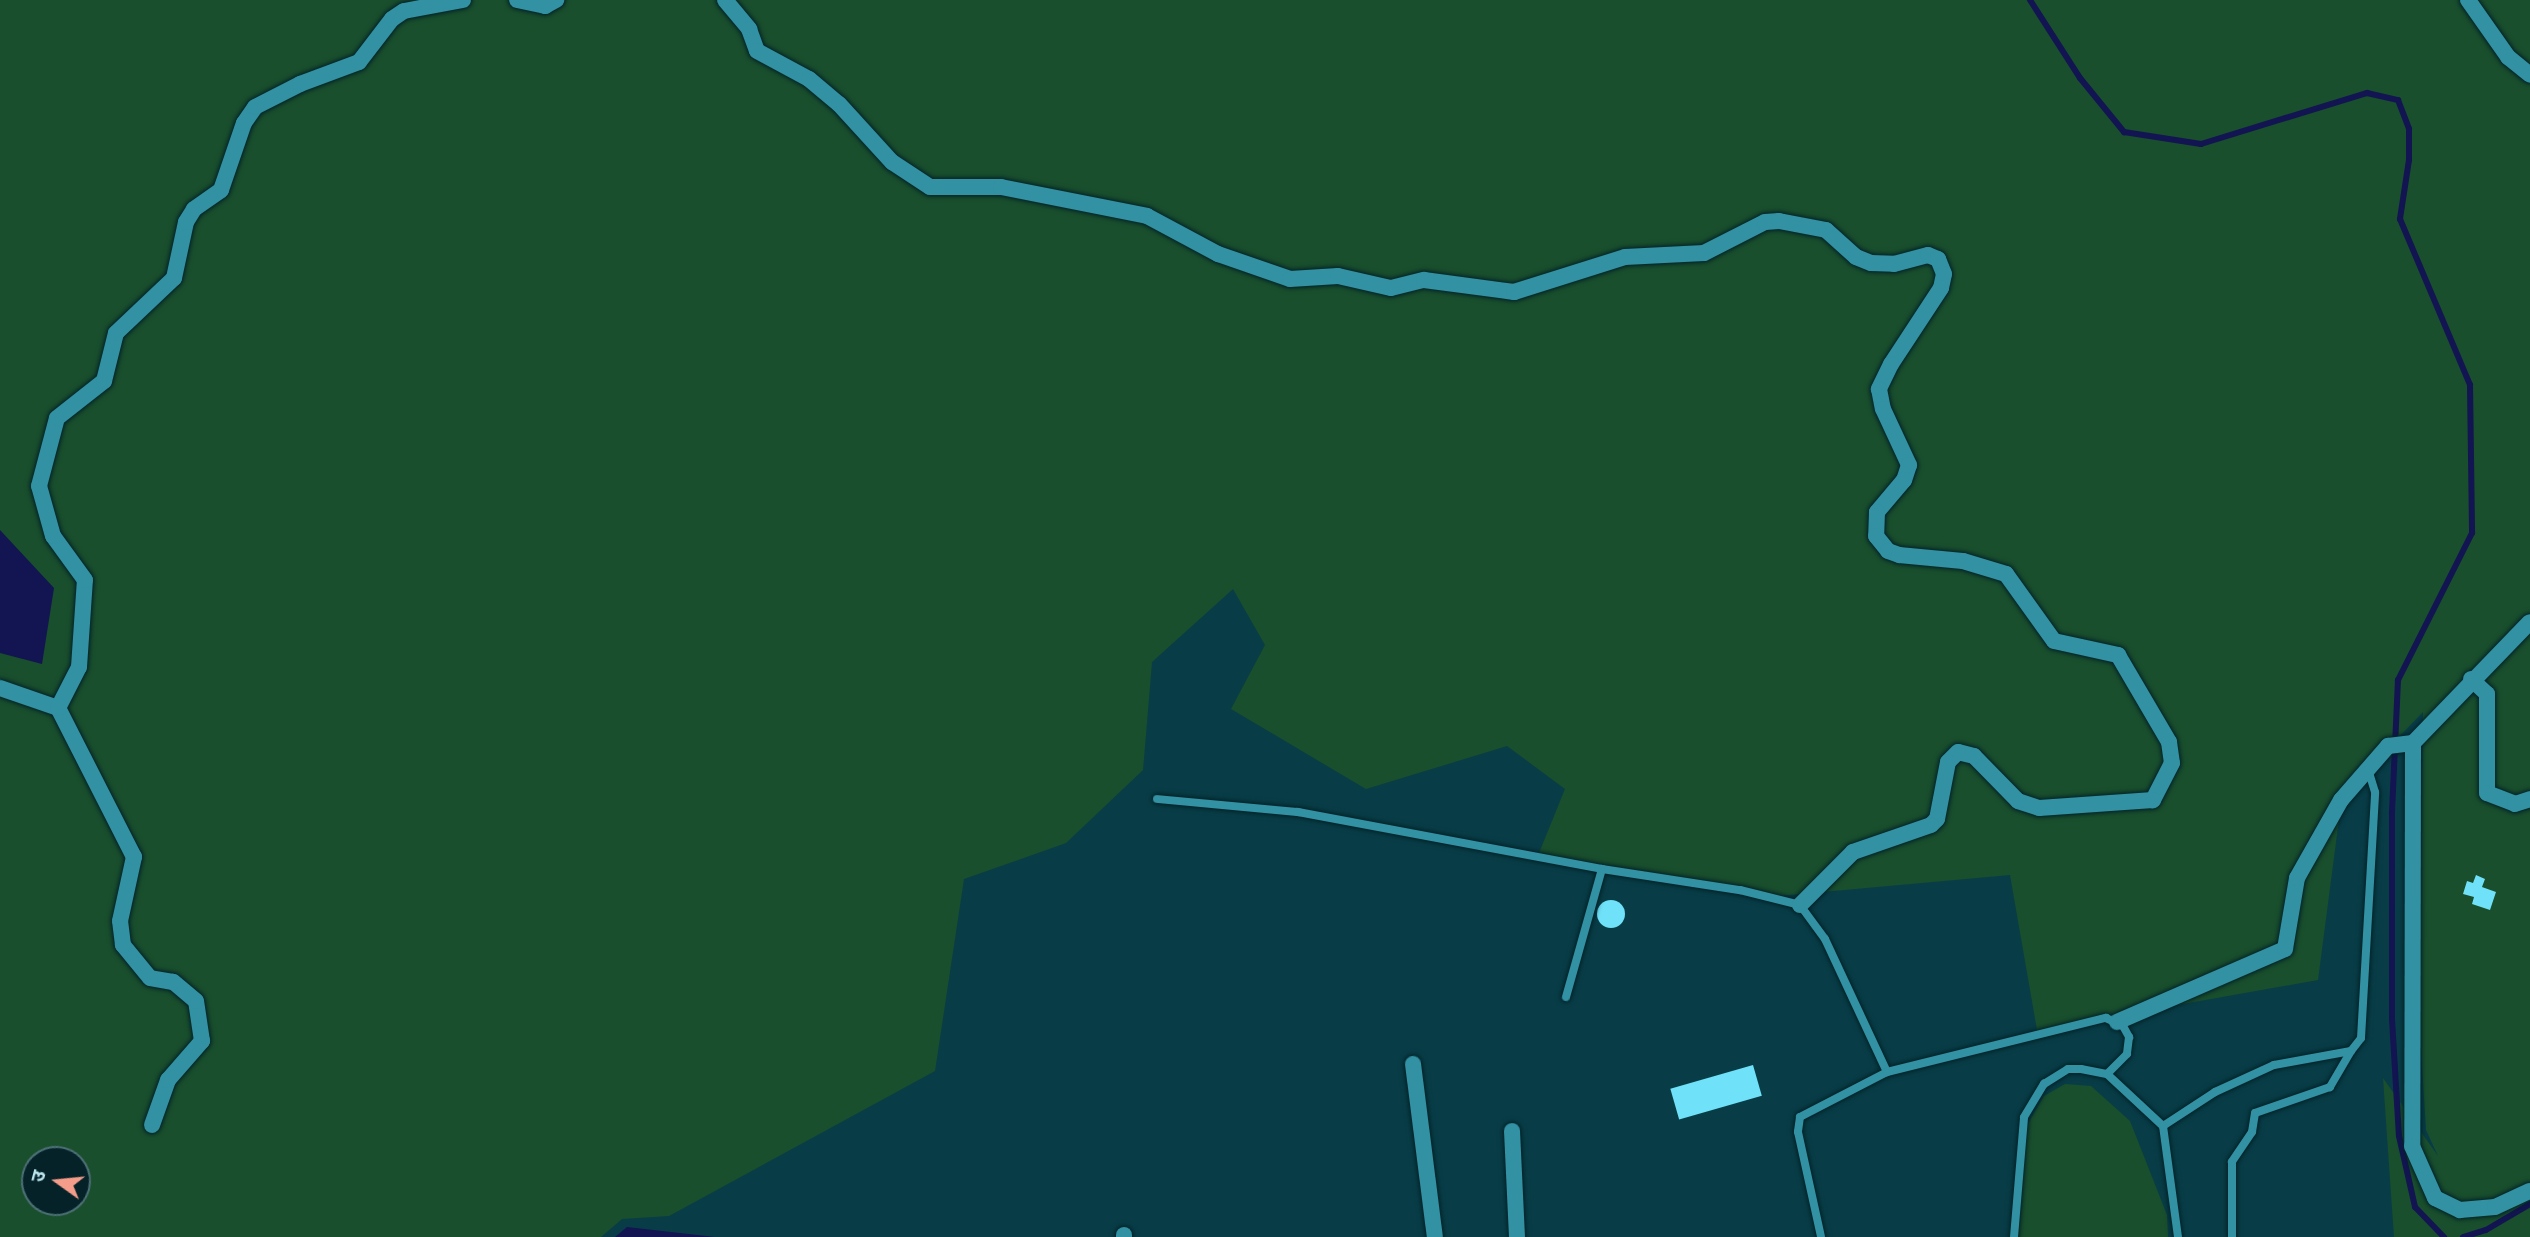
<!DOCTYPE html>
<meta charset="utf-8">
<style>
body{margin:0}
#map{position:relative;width:2530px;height:1237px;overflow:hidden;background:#083d47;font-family:"Golos Text","Noto Sans Devanagari",sans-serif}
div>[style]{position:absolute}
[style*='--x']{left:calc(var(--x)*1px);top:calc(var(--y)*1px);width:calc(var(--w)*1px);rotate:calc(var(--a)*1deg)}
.green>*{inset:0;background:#194f2d}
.water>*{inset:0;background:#121551}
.stream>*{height:6px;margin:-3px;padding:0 3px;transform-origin:3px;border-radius:3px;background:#121551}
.building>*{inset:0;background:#6fe1f8;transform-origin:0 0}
.round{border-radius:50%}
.roads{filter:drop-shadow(0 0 2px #042228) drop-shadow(0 0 2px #042228)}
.lane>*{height:8px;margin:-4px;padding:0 4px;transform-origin:4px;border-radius:4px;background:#3291a3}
.street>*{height:16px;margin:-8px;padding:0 8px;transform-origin:8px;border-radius:8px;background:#3291a3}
span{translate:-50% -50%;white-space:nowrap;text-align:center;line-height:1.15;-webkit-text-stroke:7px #042228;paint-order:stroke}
.north{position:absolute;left:21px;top:1146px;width:70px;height:70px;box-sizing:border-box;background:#042228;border:2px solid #4d7077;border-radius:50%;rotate:285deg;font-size:19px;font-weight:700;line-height:28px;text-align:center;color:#bbe5ee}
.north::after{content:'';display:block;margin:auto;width:24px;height:32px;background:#f49d8b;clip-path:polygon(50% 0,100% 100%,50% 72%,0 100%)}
</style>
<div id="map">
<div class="green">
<div style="clip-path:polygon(evenodd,0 0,2530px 0,2530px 1237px,2394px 1237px,2383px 1078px,2438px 1156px,2426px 1130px,2419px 1016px,2423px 712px,2342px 796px,2318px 980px,2037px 1030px,2010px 875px,1777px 896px,1539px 853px,1565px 789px,1507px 746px,1366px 789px,1231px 709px,1265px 645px,1233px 589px,1152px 662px,1143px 770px,1066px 843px,964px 879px,935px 1071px,669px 1216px,622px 1219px,601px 1237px,0 1237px,0 0,35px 1160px,77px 1160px,77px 1202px,35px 1202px,35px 1160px)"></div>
<div style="clip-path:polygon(2065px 1084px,2091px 1086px,2130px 1121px,2167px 1215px,2168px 1237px,2009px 1237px,2025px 1129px,2044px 1096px)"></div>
</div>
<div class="water">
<div style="clip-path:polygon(0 530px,54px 588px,42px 664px,0 653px)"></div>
<div style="clip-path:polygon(627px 1227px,715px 1237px,615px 1237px)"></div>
</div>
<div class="stream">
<div style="--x:2030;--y:0;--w:93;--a:57.3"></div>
<div style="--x:2080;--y:78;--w:70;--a:50.8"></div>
<div style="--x:2124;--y:132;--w:78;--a:8.9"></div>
<div style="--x:2201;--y:144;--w:174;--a:-17.1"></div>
<div style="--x:2367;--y:93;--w:32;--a:13"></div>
<div style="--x:2398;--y:100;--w:31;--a:69"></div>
<div style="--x:2409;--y:129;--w:31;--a:90"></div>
<div style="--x:2409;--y:160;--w:60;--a:98.7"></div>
<div style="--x:2400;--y:219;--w:180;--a:67.1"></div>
<div style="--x:2470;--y:385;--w:148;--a:89.2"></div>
<div style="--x:2472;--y:533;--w:165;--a:116.7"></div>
<div style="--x:2398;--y:680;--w:134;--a:92.6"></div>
<div style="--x:2392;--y:814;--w:205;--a:90"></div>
<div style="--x:2392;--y:1019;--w:117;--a:86.6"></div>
<div style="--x:2399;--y:1136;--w:73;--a:77.3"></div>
<div style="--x:2415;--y:1207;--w:42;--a:46"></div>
<div style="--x:2463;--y:1237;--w:24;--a:-17"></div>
<div style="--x:2486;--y:1230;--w:51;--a:-30.6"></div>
</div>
<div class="building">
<div style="clip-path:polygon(2476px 875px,2485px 879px,2482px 887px,2496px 892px,2490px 910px,2472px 904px,2474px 897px,2463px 894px,2467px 881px,2473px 883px)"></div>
<div class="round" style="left:1597px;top:900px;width:28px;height:28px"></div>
<div style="left:1753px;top:1065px;width:32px;height:86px;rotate:74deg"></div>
</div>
<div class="roads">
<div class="lane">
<div style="--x:1157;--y:799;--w:142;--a:5.3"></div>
<div style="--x:1298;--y:812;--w:309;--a:10.6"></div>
<div style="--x:1566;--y:997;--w:133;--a:-74.3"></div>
<div style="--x:1602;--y:869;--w:140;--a:8.7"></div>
<div style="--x:1740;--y:890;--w:62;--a:14"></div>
<div style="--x:1800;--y:905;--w:42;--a:53.7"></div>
<div style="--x:1825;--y:939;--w:147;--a:65"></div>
<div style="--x:1887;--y:1072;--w:98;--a:152.7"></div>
<div style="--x:1800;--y:1117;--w:15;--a:98"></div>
<div style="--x:1798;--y:1132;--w:107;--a:77.6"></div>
<div style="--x:2351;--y:1051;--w:16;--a:-52"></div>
<div style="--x:2361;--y:1038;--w:246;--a:-86.7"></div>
<div style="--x:2375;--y:792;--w:24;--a:-107"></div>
<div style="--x:1887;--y:1072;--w:226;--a:-13.9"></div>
<div style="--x:2106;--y:1018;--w:19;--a:25"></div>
<div style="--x:2123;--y:1026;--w:13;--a:61"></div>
<div style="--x:2129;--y:1037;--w:17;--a:97"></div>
<div style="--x:2127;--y:1054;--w:28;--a:135"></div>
<div style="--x:2163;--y:1126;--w:62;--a:-33.2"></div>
<div style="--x:2215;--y:1092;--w:65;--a:-24.6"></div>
<div style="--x:2274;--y:1065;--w:78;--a:-10.3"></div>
<div style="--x:2351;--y:1051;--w:42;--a:120.3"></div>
<div style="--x:2330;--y:1087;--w:79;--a:160.9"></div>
<div style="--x:2255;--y:1113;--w:19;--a:99"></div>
<div style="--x:2252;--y:1132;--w:36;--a:124"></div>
<div style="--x:2232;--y:1162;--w:75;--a:90"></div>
<div style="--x:2014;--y:1237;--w:120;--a:-85.2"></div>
<div style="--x:2024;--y:1117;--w:39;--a:-59"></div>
<div style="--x:2044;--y:1084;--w:28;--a:-32"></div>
<div style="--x:2068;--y:1069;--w:13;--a:0"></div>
<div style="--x:2081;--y:1069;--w:26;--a:11"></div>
<div style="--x:2107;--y:1074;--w:76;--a:42.9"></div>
<div style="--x:2163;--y:1126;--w:112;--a:82.3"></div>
</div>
<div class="street">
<div style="--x:517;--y:0;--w:29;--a:12"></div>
<div style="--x:545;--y:6;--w:13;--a:-29"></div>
<div style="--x:725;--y:0;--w:38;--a:50"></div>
<div style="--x:749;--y:29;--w:23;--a:70"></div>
<div style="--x:757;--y:51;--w:59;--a:28.3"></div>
<div style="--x:809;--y:79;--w:39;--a:40"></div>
<div style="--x:839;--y:104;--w:79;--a:47.6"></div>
<div style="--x:892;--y:162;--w:45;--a:33.3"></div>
<div style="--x:930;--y:187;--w:71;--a:0"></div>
<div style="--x:1001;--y:187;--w:149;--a:11.2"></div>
<div style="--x:1147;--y:216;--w:81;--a:28.2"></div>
<div style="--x:1218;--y:254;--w:76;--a:19.1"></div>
<div style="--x:1290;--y:279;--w:48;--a:-3.6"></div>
<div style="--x:1338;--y:276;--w:54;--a:12.8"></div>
<div style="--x:1391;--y:288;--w:34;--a:-14"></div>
<div style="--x:1424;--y:280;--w:91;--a:7.6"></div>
<div style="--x:1514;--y:292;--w:116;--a:-17.5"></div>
<div style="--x:1625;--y:257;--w:79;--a:-2.9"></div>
<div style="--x:1704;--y:253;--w:68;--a:-26.9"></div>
<div style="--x:1765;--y:222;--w:14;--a:-4"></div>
<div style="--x:1779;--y:221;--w:48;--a:10.8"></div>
<div style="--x:1826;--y:230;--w:40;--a:42"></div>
<div style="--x:1856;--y:257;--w:16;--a:22"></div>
<div style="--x:1871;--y:263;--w:23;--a:2"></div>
<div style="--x:1894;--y:264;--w:35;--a:-15"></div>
<div style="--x:1928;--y:255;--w:11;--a:22"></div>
<div style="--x:1938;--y:259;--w:16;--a:68"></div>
<div style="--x:1944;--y:274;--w:14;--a:102"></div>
<div style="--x:1941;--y:288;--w:91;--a:123.3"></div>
<div style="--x:1891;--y:364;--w:28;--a:116"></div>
<div style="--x:1879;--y:389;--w:20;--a:79"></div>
<div style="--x:1883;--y:409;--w:62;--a:65.1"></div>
<div style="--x:1909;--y:465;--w:16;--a:108"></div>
<div style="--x:1904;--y:480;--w:42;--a:130.2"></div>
<div style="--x:1877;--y:512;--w:24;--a:92"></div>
<div style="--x:1876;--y:536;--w:19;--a:51"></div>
<div style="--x:1888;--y:551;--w:12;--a:20"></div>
<div style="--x:1899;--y:555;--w:64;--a:5.4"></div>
<div style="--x:1963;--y:561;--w:45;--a:16.8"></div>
<div style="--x:2006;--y:574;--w:82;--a:54.4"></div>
<div style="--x:2054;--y:641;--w:66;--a:12.3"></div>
<div style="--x:2118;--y:655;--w:101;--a:59.6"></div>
<div style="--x:2169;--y:742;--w:21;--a:82"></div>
<div style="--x:2172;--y:763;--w:42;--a:117.2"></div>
<div style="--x:2153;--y:800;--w:114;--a:176"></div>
<div style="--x:2039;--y:808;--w:22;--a:-162"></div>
<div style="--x:2018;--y:801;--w:63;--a:-134.4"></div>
<div style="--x:1974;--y:756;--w:16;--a:-166"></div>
<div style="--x:1958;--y:752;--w:14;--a:135"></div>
<div style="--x:1948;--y:762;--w:58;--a:100.9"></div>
<div style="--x:1937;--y:819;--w:8;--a:135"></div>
<div style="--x:1931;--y:825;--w:83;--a:160.9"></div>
<div style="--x:1853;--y:852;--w:75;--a:135"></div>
<div style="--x:2468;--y:0;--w:70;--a:54.9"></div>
<div style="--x:2508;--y:57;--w:28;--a:39"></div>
<div style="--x:2471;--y:679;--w:22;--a:43"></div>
<div style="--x:2487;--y:694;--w:99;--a:90"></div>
<div style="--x:2487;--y:793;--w:30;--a:21"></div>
<div style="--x:2515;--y:804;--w:16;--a:-18"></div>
<div style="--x:0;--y:688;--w:61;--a:19"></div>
<div style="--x:2413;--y:743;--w:168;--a:-46"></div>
<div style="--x:2117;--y:1022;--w:183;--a:-23.5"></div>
<div style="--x:2285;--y:949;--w:72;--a:-80.4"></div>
<div style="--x:2297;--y:878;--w:90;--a:-60.6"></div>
<div style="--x:2341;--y:800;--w:72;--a:-49"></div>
<div style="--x:2388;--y:746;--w:25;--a:-7"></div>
<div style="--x:2413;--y:743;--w:403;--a:90.1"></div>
<div style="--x:2412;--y:1146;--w:57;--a:66.1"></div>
<div style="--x:2435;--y:1198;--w:28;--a:26"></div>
<div style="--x:2460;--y:1210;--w:35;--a:-5"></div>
<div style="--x:2495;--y:1207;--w:38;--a:-25"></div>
<div style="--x:1413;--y:1064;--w:174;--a:82.8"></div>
<div style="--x:152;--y:1125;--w:48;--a:-70.4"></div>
<div style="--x:168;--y:1080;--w:52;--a:-48.9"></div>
<div style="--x:202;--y:1041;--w:40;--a:-98.5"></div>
<div style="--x:196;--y:1001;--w:30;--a:-140"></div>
<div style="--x:173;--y:982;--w:23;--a:-170"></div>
<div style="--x:150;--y:978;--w:43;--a:-129.3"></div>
<div style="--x:123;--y:945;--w:24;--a:-97"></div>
<div style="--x:120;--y:921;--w:66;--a:-77.7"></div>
<div style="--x:134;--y:857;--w:167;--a:-117"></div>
<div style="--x:58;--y:708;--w:46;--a:-62.9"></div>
<div style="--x:79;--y:667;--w:87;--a:-86.1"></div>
<div style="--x:85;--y:580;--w:54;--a:-126"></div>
<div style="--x:53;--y:536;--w:52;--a:-105.6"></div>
<div style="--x:39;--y:486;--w:70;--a:-75.2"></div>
<div style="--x:57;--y:418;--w:60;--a:-38.2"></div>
<div style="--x:104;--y:381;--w:49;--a:-76"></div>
<div style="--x:116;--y:333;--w:80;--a:-43.5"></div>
<div style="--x:174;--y:278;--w:57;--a:-77.9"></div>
<div style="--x:186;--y:222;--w:15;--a:-58"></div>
<div style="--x:194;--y:209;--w:33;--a:-35"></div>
<div style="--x:221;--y:190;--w:71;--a:-71.1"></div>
<div style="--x:244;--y:123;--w:19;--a:-55"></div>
<div style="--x:255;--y:107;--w:51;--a:-27.1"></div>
<div style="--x:300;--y:84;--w:63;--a:-20.4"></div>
<div style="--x:359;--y:62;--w:54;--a:-52.5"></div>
<div style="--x:392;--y:19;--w:14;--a:-34"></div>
<div style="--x:404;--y:11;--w:60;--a:-10.6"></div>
<div style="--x:1512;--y:1131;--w:106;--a:87.3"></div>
<div style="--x:1124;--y:1235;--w:2;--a:90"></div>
</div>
</div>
<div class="north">उ</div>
</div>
